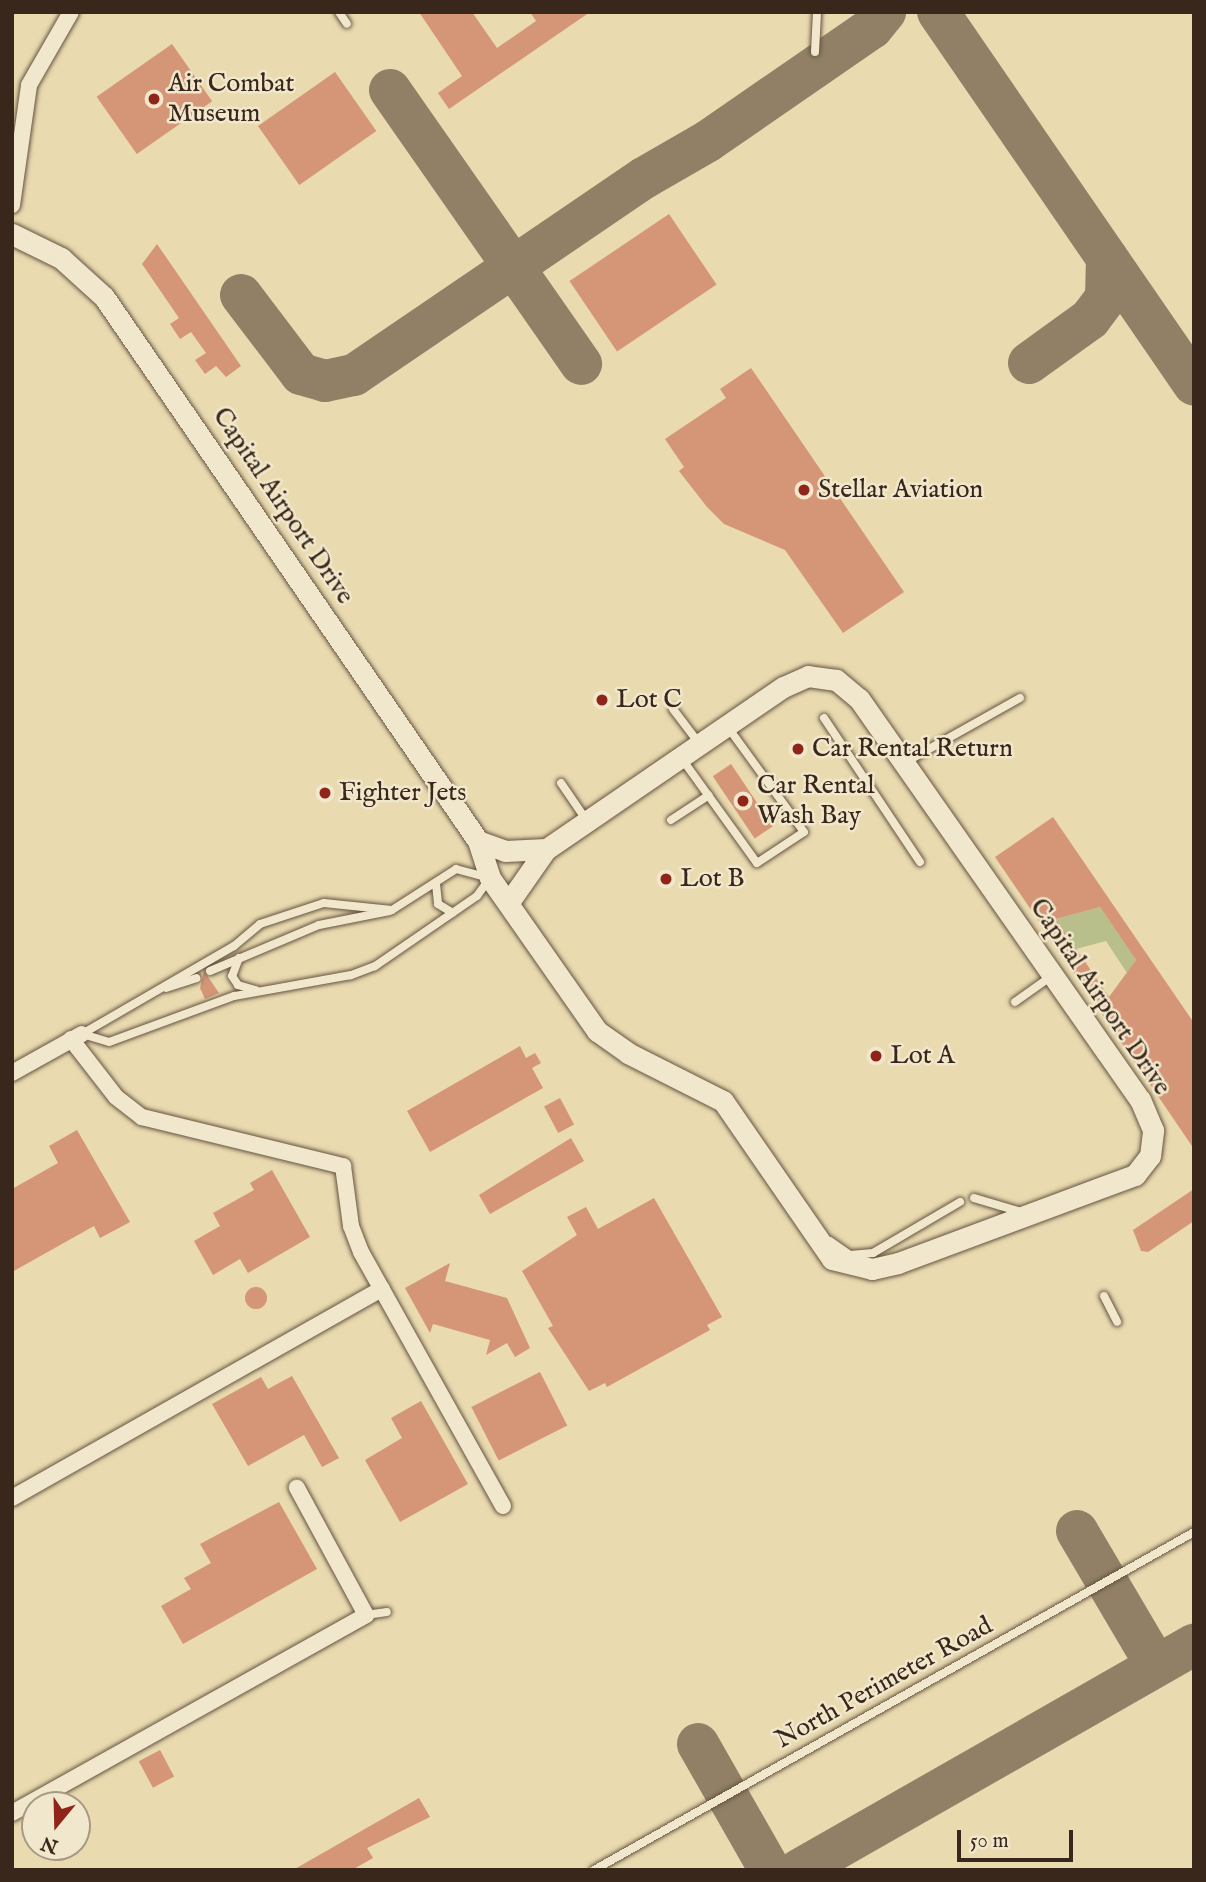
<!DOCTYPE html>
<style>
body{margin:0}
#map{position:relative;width:1206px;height:1882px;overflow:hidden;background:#e9dab0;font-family:"IM FELL English",serif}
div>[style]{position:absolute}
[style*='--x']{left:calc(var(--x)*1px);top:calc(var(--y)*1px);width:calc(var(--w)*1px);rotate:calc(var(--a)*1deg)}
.green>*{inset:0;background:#b9bf8a}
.taxiway>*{height:42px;margin:-21px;padding:0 21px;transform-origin:21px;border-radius:21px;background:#918066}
.building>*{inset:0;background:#d59577;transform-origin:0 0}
.round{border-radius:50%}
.roads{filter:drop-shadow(0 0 2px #655440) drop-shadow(0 0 2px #655440)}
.service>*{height:8px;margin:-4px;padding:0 4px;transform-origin:4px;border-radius:4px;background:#f1e7cc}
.minor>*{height:16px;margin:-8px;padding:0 8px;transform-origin:8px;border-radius:8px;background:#f1e7cc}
.tertiary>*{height:21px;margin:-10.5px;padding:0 10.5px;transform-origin:10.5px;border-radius:10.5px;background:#f1e7cc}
.dots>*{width:19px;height:19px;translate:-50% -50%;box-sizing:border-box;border:4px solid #f1e7cc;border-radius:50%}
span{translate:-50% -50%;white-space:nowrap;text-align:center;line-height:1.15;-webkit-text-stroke:5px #f1e7cc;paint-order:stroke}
.poi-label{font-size:26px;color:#39271b}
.left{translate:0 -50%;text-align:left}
.street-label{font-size:26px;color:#39271b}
.frame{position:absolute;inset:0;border:14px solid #39271b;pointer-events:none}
.north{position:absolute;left:21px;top:1791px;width:70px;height:70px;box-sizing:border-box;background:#f1e7cc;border:2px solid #a79a85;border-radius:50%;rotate:199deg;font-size:19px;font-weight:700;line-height:28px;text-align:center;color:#39271b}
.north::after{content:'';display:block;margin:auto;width:24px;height:32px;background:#8f2418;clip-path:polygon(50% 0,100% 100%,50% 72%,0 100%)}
.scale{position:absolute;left:957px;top:1830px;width:116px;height:32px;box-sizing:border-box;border:4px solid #39271b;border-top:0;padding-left:9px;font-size:21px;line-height:24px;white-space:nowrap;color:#39271b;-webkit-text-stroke:5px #f1e7cc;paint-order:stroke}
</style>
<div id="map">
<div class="green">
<div style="clip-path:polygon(1100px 907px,1136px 960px,1127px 973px,1106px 941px,1076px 949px,1056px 919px)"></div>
</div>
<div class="taxiway">
<div style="--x:938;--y:12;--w:452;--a:55.5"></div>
<div style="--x:390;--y:90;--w:334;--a:55.1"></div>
<div style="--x:241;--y:295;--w:99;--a:52.8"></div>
<div style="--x:301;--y:374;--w:25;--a:16"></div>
<div style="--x:325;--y:381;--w:30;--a:-12"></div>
<div style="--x:354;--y:375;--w:351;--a:-34.2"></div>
<div style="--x:644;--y:178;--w:74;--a:-30"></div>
<div style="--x:708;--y:141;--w:199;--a:-34.6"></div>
<div style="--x:872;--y:28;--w:21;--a:-51"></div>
<div style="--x:1029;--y:363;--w:75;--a:-35.8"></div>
<div style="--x:1090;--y:319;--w:26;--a:-53"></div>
<div style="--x:1106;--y:298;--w:40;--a:-88.6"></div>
<div style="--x:1077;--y:1531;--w:156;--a:59.5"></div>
<div style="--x:698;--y:1744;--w:145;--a:60.3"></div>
<div style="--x:799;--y:1870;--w:455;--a:-29.7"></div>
</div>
<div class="building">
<div style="clip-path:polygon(419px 12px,472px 12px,497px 48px,536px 21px,530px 12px,590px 12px,449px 109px,438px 93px,462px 76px)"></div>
<div style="left:172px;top:44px;width:70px;height:92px;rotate:55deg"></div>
<div style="left:335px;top:72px;width:72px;height:94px;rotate:55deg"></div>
<div style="left:669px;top:214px;width:85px;height:120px;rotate:56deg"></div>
<div style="clip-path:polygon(157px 244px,241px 366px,226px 377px,216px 366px,205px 374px,195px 360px,206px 353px,191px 332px,180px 339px,170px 324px,179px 318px,142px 264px)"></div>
<div style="clip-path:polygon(751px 368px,904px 592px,843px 633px,785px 550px,724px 524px,707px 507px,679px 471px,684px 467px,665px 439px,726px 398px,720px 389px)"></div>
<div style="left:731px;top:764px;width:75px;height:22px;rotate:56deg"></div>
<div style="clip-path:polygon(evenodd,1053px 817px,1194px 1023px,1194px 1149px,995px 857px,1053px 817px,1100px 907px,1136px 960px,1109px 997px,1056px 919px,1100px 907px)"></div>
<div style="clip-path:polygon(204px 971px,219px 993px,205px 999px,200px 988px)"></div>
<div style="clip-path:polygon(520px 1046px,526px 1058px,535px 1053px,541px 1063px,532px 1068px,543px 1088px,430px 1152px,407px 1111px)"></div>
<div style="left:560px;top:1098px;width:30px;height:18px;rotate:62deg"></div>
<div style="clip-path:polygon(77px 1130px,130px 1222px,100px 1238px,94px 1226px,12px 1272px,12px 1189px,58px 1163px,49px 1146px)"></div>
<div style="clip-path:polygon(571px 1138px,584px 1161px,490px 1214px,479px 1195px)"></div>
<div style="clip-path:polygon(272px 1170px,310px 1237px,248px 1273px,240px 1259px,213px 1275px,194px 1241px,220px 1226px,213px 1213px,254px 1190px,250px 1183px)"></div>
<div style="clip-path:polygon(1194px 1189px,1194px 1221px,1148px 1252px,1141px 1251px,1133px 1230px)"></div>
<div style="clip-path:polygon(654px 1198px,722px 1317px,707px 1325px,710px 1330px,607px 1387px,605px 1383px,589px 1391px,548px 1328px,553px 1326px,522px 1271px,577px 1235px,567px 1217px,586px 1207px,598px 1229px)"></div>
<div style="clip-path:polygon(450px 1263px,445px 1281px,507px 1298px,530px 1348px,515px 1357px,507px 1343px,486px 1355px,490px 1340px,433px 1324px,430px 1333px,405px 1288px)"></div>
<div class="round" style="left:245px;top:1287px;width:22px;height:22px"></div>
<div style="left:540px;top:1372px;width:60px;height:77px;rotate:63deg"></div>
<div style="clip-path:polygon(292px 1376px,339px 1458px,322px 1467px,304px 1435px,248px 1466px,212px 1404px,261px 1377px,268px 1389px)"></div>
<div style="clip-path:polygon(421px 1401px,468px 1484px,400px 1522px,365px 1460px,402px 1438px,391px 1418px)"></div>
<div style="clip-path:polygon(279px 1502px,317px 1569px,183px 1644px,161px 1606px,191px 1589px,184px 1578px,211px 1563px,200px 1544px)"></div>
<div style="left:160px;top:1750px;width:30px;height:24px;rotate:62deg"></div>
<div style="clip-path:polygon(419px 1798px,430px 1817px,367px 1848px,373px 1858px,352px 1870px,293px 1870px)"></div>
</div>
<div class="roads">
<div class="service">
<div style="--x:339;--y:12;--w:14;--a:56"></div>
<div style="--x:815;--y:52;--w:40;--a:-87.1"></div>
<div style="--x:673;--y:709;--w:41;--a:52.9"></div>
<div style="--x:824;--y:718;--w:173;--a:56.3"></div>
<div style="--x:682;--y:759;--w:128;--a:54.2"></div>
<div style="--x:757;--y:863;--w:56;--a:-33.4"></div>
<div style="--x:804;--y:832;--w:131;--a:-126"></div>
<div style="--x:904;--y:763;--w:133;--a:-29.3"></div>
<div style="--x:561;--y:783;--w:46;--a:55.6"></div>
<div style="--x:671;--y:820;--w:45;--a:-33.3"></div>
<div style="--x:456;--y:869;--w:35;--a:15"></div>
<div style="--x:490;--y:878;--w:22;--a:126"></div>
<div style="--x:477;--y:896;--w:124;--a:145.5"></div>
<div style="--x:375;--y:966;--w:26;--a:159"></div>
<div style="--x:351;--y:975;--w:119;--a:169.8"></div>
<div style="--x:234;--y:996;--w:133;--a:159.8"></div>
<div style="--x:109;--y:1042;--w:28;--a:-163"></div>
<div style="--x:82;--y:1034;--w:176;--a:-30.1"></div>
<div style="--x:234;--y:946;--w:34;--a:-40"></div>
<div style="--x:260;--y:924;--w:67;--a:-18.2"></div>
<div style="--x:324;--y:903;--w:68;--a:5.9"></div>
<div style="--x:392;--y:910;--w:76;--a:-32.6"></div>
<div style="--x:436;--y:884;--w:20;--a:84"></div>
<div style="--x:438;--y:904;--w:17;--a:31"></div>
<div style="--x:239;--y:958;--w:19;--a:111"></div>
<div style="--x:232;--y:976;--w:11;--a:56"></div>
<div style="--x:238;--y:985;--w:19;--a:16"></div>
<div style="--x:210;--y:971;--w:118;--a:-22.9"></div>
<div style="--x:319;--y:925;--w:72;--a:-11.2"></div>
<div style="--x:166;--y:988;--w:32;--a:-18"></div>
<div style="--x:1015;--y:1002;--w:47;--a:-35.4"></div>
<div style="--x:974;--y:1198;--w:49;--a:16.6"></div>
<div style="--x:830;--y:1241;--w:24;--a:35"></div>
<div style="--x:850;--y:1255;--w:23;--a:-5"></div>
<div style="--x:873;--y:1253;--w:101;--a:-30.4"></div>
<div style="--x:1104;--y:1296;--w:29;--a:63"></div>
<div style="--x:366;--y:1615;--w:21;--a:-8"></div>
<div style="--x:594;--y:1870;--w:689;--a:-29.39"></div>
</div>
<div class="minor">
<div style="--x:12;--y:205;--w:121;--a:-81.9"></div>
<div style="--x:29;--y:85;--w:84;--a:-60.1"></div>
<div style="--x:71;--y:1039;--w:73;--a:52.2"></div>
<div style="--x:116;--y:1097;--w:33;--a:38"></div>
<div style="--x:142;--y:1117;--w:207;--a:13.7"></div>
<div style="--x:343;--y:1166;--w:61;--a:82.4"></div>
<div style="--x:351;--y:1226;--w:28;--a:69"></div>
<div style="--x:361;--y:1252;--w:291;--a:60.8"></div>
<div style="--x:12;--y:1073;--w:80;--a:-29.1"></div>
<div style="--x:12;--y:1498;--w:425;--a:-29.5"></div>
<div style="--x:12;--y:1813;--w:406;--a:-29.2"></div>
<div style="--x:366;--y:1615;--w:145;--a:-118.5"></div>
</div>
<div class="tertiary">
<div style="--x:12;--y:234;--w:55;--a:26.1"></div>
<div style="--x:61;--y:258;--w:58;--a:42.2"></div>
<div style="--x:104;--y:297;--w:660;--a:55.49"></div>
<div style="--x:478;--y:841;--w:39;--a:72"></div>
<div style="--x:490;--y:878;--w:187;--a:55"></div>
<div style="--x:597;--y:1031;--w:38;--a:35"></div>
<div style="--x:628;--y:1053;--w:106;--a:26.8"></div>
<div style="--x:723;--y:1101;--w:192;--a:55.4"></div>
<div style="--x:832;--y:1259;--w:41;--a:14"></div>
<div style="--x:872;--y:1269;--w:27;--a:-13"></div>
<div style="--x:898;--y:1263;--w:253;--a:-20.4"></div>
<div style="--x:1135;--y:1175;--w:24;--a:-52"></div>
<div style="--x:1150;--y:1156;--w:26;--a:-83"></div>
<div style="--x:1153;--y:1130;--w:33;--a:-113"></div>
<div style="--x:1140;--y:1100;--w:490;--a:-125"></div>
<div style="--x:859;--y:699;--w:30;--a:-140"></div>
<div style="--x:836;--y:680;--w:28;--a:-172"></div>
<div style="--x:808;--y:676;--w:27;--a:156"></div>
<div style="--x:783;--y:687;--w:287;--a:145.6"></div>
<div style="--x:546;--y:849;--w:65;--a:124.9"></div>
<div style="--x:478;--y:841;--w:29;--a:20"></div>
<div style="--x:505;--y:851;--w:41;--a:-2.8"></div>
</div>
</div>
<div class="dots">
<div style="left:154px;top:99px;background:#8f2418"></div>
<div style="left:804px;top:490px;background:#8f2418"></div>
<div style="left:602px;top:700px;background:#8f2418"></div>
<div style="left:798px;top:749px;background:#8f2418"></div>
<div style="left:325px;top:793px;background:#8f2418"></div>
<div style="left:743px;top:801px;background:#8f2418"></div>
<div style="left:666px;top:879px;background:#8f2418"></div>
<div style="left:876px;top:1056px;background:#8f2418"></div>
</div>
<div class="poi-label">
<span class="left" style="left:168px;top:99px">Air Combat<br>Museum</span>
<span class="left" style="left:818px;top:490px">Stellar Aviation</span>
<span class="left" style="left:616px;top:700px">Lot C</span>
<span class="left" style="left:812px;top:749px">Car Rental Return</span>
<span class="left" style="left:757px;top:801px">Car Rental<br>Wash Bay</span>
<span class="left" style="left:339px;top:793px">Fighter Jets</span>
<span class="left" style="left:680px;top:879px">Lot B</span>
<span class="left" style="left:890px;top:1056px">Lot A</span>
</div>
<div class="street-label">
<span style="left:283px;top:506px;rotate:56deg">Capital Airport Drive</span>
<span style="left:1100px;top:997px;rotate:56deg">Capital Airport Drive</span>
<span style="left:884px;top:1683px;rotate:-29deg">North Perimeter Road</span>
</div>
<div class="frame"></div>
<div class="north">N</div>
<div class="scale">50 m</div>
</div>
